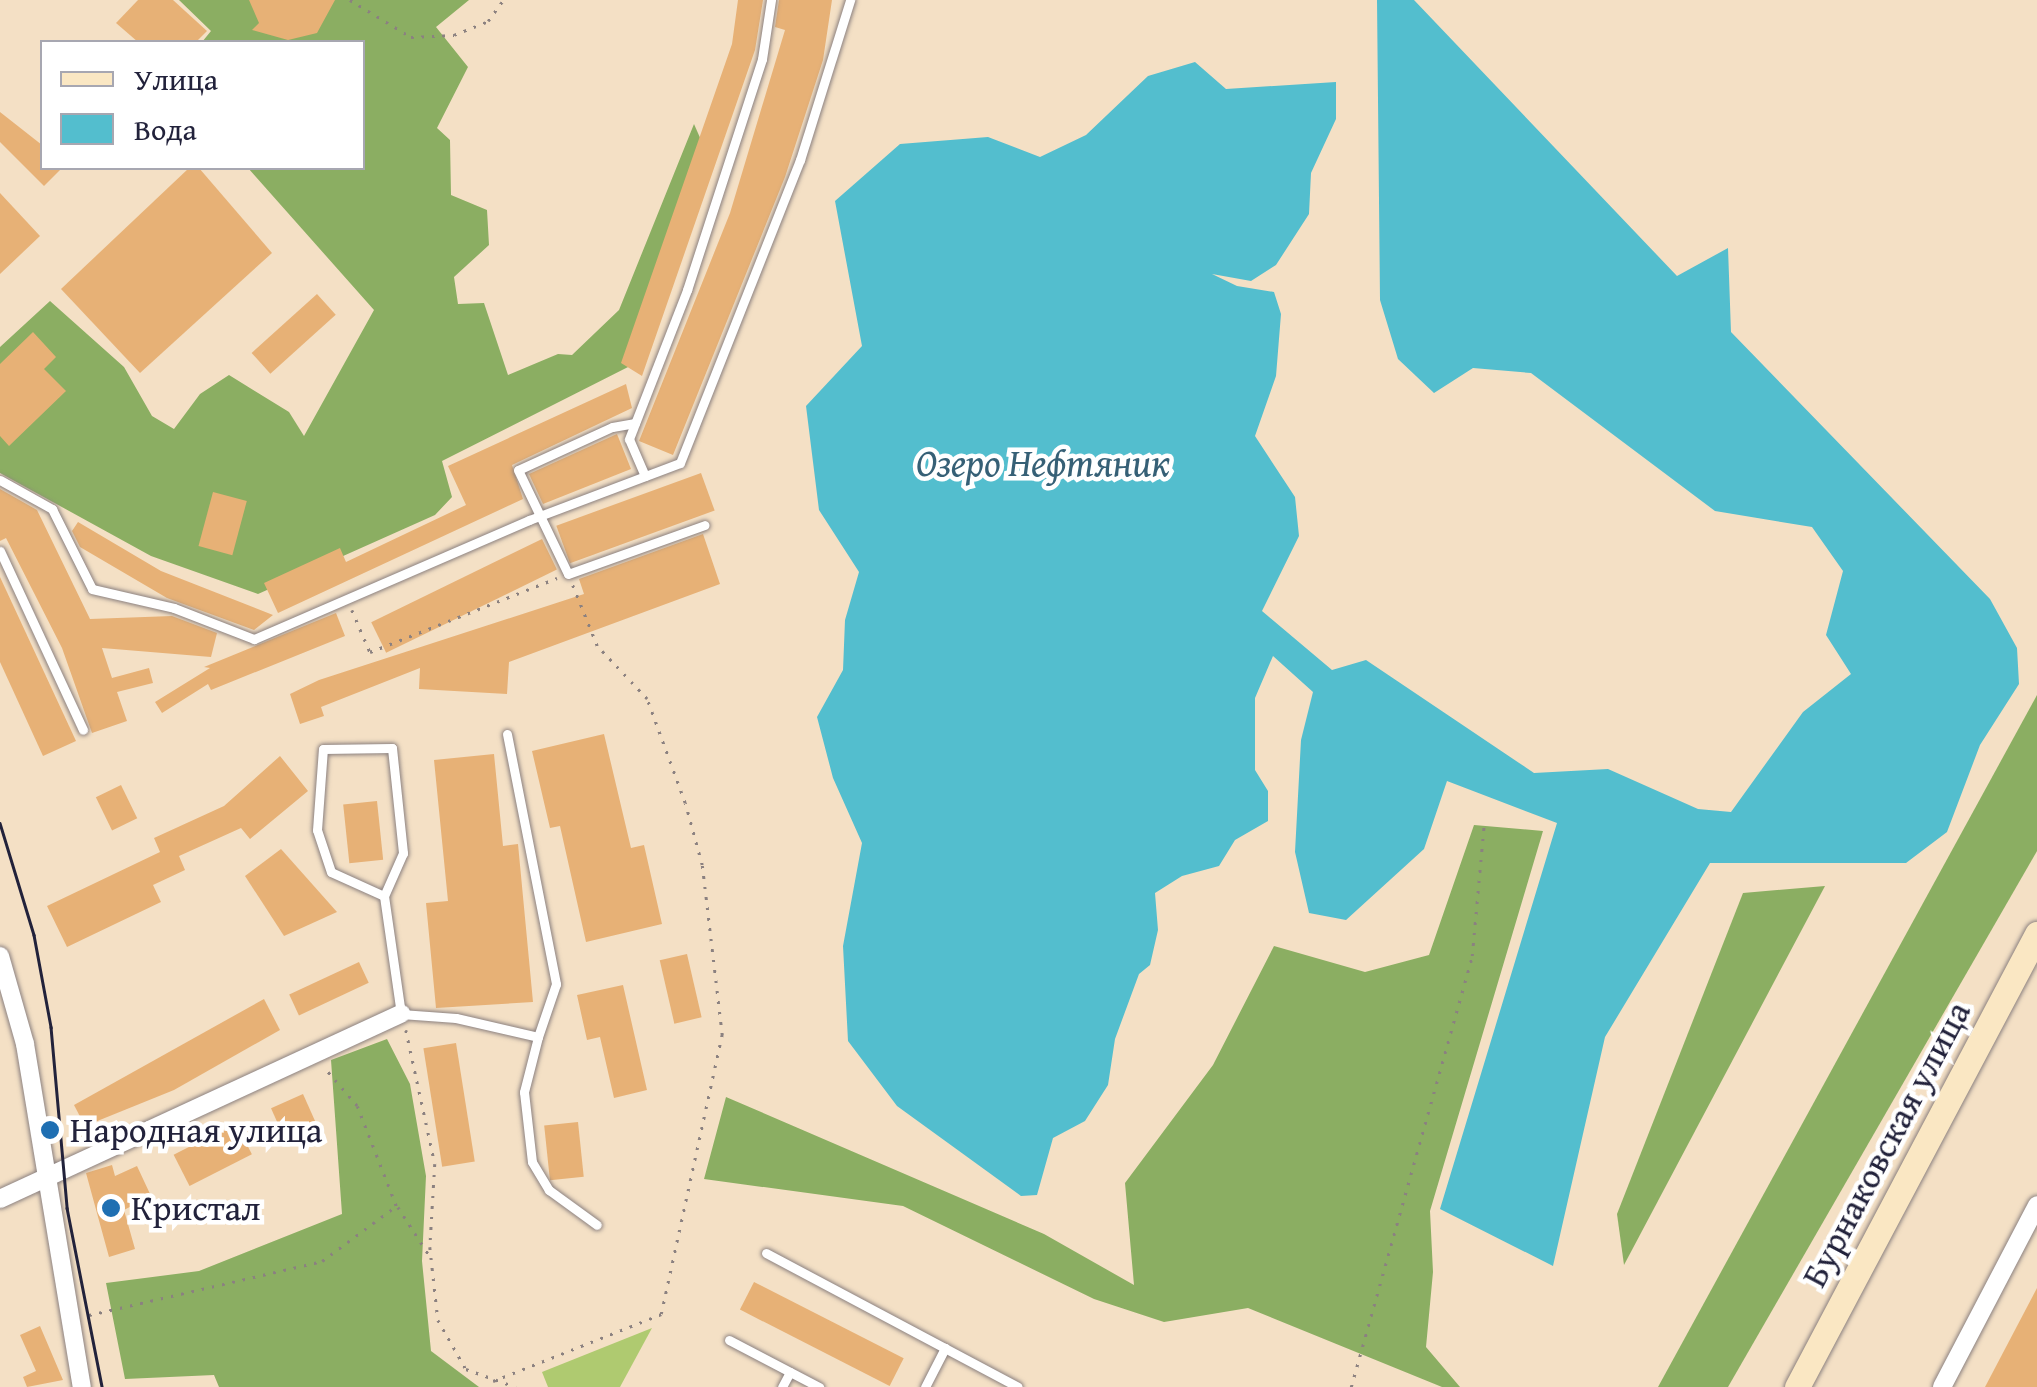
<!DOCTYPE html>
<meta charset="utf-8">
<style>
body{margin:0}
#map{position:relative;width:2037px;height:1387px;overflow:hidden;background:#f4e0c5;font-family:"Gentium Book Plus",serif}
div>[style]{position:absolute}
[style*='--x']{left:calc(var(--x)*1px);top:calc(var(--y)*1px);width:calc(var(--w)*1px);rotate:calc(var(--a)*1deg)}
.green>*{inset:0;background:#afca70}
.forest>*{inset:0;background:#8bae62}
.water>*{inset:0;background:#53bece}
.building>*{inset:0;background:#e7b176;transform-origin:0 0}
.path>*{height:2.5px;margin-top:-1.25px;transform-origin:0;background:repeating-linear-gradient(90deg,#8b8180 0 2.5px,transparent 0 10.5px)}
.roads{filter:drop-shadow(0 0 2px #8b8180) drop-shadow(0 0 2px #8b8180)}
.service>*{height:9px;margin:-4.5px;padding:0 4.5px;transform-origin:4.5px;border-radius:4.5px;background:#fff}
.minor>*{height:18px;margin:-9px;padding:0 9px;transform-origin:9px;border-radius:9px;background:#fff}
.secondary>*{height:25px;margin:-12.5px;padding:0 12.5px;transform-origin:12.5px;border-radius:12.5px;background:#fae7c3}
.tram>*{height:2.5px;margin:-1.25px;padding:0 1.25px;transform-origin:1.25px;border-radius:1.25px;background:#22223b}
.dots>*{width:28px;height:28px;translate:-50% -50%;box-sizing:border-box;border:5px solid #fff;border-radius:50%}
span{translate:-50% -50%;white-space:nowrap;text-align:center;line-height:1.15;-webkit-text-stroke:9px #fff;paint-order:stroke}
.poi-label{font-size:35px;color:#22223b}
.left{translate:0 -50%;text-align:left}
.street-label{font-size:35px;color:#22223b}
.water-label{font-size:38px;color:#366076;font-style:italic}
.legend{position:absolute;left:40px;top:40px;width:325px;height:130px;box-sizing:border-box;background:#fff;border:2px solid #a7a7b1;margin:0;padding:12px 18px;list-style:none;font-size:30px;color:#22223b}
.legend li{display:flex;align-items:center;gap:20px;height:50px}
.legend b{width:50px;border:2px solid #a7a7b1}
</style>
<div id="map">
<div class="green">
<div style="clip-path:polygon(652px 1328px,620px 1387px,548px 1387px,542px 1372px)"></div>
</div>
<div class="forest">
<div style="clip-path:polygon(179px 0,469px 0,436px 27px,468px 67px,437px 128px,450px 140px,451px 195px,487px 210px,489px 245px,454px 277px,458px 304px,484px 303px,508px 375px,558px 354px,572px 355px,619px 310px,694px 124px,708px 156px,634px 364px,442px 461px,452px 497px,435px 515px,258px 594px,151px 556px,0 473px,0 347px,50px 301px,124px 367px,152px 416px,174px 429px,200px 394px,229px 375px,289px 412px,304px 436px,374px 310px,248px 168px,362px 168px,362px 42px,202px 42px,211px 31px)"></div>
<div style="clip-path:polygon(2037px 695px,2037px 851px,1728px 1387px,1658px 1387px)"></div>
<div style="clip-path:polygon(1474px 825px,1543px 831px,1430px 1211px,1433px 1272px,1426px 1347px,1460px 1387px,1442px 1387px,1248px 1308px,1164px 1322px,1094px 1299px,903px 1206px,704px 1179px,726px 1097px,1044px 1234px,1134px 1285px,1125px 1183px,1213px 1065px,1274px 946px,1365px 972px,1429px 955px)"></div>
<div style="clip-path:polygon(1825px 886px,1624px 1265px,1617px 1214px,1743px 893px)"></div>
<div style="clip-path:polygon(387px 1039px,410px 1084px,426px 1176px,422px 1261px,431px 1351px,479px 1387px,219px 1387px,214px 1375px,125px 1379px,106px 1283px,199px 1271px,342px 1214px,331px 1060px)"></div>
</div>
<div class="water">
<div style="clip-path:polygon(1377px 0,1414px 0,1677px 276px,1728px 248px,1731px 332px,1990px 599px,2017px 648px,2019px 684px,1980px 745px,1947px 832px,1906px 863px,1710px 863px,1605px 1037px,1553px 1266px,1440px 1209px,1557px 823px,1447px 781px,1424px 849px,1346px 920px,1309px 913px,1295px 852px,1301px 740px,1313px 692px,1273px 656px,1255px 698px,1255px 770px,1268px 791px,1268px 821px,1235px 840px,1219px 866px,1182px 876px,1155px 893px,1158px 930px,1150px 965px,1139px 974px,1115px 1039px,1108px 1085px,1085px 1121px,1053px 1138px,1037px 1195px,1021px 1196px,897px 1106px,848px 1041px,843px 946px,862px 843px,833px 778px,817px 717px,843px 670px,845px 620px,859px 572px,819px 510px,806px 406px,862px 346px,835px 201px,900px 144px,988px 137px,1040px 157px,1086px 135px,1148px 76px,1195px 62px,1226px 89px,1336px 82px,1336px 119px,1311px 173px,1309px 214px,1276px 265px,1251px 281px,1212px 274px,1237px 286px,1274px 292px,1281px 314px,1276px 376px,1255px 436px,1295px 497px,1299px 536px,1262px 611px,1332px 670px,1366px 660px,1534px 773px,1608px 769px,1698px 809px,1731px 812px,1803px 712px,1851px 674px,1826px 635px,1843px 571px,1812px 527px,1715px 511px,1531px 373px,1473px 368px,1434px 393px,1398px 359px,1380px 300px)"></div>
</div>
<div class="building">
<div style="clip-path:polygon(138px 0,173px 0,207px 31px,196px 42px,138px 42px,116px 23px)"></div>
<div style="clip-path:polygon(249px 0,335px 0,317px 33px,288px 40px,252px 30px,259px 23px)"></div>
<div style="clip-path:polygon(738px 0,763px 0,755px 50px,642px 376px,621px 363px,732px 44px)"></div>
<div style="clip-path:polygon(779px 0,832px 0,823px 60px,785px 177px,673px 455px,639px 441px,730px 213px,785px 30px,775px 27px)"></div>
<div style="clip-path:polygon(0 112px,42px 145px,42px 168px,62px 168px,44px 186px,0 142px)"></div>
<div style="clip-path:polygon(189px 168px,199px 168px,272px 253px,140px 373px,61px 289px)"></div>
<div style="clip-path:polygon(0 193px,40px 236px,0 274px)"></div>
<div style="left:317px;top:294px;width:28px;height:88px;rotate:48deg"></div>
<div style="clip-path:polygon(33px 332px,56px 357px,44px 369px,66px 391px,9px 446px,0 436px,0 364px)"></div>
<div style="clip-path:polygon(626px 384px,632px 408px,512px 465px,523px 499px,278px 613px,264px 583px,340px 548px,346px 562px,466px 505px,448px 466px)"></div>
<div style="clip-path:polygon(617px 434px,631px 469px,543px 504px,529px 474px)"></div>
<div style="left:701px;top:473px;width:40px;height:154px;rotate:70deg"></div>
<div style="clip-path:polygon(0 489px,37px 510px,90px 619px,172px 616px,217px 633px,211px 657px,102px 648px,112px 678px,149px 668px,153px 683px,117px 692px,127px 721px,92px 733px,62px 648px,6px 538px,0 541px)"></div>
<div style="left:213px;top:492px;width:35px;height:56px;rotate:15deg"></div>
<div style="clip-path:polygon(78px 522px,161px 571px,273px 615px,254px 630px,167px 598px,80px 547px,72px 531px)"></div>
<div style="clip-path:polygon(703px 534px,720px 584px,509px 662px,507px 694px,419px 689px,420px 668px,321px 707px,324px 716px,300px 724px,290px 694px,319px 680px,584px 594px,579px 579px)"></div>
<div style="left:542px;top:539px;width:34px;height:190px;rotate:64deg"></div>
<div style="clip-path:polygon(0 577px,76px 741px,43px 756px,0 662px)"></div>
<div style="clip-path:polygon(336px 613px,345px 636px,211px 690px,208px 684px,162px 713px,155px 702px,210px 668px,204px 667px)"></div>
<div style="clip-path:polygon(604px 734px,631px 848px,644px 845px,662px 924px,586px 942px,560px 826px,550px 828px,532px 751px)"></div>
<div style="clip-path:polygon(494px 754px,503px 846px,518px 844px,533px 1002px,436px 1008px,426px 903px,448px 901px,434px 760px)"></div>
<div style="clip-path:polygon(280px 756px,308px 791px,250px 839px,241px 828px,179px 856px,185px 870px,153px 885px,161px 902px,67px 947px,47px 906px,160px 852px,154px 838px,224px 806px)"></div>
<div style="left:121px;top:785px;width:37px;height:28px;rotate:64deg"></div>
<div style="left:377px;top:801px;width:59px;height:34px;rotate:84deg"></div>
<div style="clip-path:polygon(281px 849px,337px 912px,284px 936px,245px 876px)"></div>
<div style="left:687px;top:954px;width:65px;height:28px;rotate:77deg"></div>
<div style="left:359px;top:962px;width:23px;height:77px;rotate:65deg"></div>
<div style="clip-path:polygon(623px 985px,647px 1090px,614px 1098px,600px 1037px,587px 1040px,577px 995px)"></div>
<div style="clip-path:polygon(264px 999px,280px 1030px,174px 1090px,85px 1126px,74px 1105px)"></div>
<div style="left:456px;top:1043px;width:120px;height:33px;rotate:81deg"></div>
<div style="left:303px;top:1094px;width:34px;height:35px;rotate:66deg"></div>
<div style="left:578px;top:1122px;width:55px;height:34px;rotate:84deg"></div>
<div style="left:236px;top:1123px;width:35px;height:70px;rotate:63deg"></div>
<div style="clip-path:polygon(112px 1165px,115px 1176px,137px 1166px,151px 1196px,124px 1210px,135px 1249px,109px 1257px,86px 1173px)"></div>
<div style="left:754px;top:1282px;width:168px;height:31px;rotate:27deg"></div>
<div style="clip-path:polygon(2037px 1288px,2037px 1387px,1985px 1387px)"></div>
<div style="clip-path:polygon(40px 1326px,63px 1380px,27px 1387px,23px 1377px,36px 1371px,20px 1335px)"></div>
</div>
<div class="path">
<div style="--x:350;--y:0;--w:71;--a:31.2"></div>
<div style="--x:411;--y:37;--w:43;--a:-2.7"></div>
<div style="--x:454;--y:35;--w:37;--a:-22"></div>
<div style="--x:488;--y:21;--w:26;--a:-54"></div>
<div style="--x:352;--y:610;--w:46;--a:66.8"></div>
<div style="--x:370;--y:652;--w:201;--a:-21.6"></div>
<div style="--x:406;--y:1030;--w:137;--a:77.8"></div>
<div style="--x:435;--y:1164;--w:83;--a:93.4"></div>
<div style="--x:430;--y:1247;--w:73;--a:83.7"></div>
<div style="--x:438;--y:1320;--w:56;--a:60.3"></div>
<div style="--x:466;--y:1369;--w:53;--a:19.8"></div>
<div style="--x:398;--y:1207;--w:57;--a:57.1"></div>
<div style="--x:89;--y:1315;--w:239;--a:-13"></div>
<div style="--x:322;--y:1261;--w:92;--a:-36.6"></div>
<div style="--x:396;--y:1206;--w:107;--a:-111.3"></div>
<div style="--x:357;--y:1106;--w:48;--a:-130.7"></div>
<div style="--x:493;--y:1381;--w:181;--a:-21.7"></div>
<div style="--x:661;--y:1314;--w:286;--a:-77.7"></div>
<div style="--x:722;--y:1035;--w:171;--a:-96.7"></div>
<div style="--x:702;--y:865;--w:64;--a:-105.3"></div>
<div style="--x:685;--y:803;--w:111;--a:-110.1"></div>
<div style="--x:647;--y:699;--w:73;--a:-133.3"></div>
<div style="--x:597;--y:646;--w:67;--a:-112"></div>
<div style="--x:1351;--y:1387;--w:448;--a:-74.3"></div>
<div style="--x:1472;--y:956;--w:134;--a:-84.8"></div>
</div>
<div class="roads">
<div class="service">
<div style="--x:635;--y:423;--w:23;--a:170"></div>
<div style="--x:612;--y:427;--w:103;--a:155.4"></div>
<div style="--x:518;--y:470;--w:115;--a:64.3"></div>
<div style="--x:568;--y:574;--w:145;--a:-19.7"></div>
<div style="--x:645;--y:476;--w:40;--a:-113.4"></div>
<div style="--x:629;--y:439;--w:160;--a:-68.7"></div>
<div style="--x:687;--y:290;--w:243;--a:-72"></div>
<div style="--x:762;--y:59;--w:60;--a:-81.3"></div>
<div style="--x:0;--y:480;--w:60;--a:29.1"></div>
<div style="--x:52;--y:509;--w:89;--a:63.4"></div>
<div style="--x:92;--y:589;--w:84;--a:13"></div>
<div style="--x:174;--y:608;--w:86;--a:21.2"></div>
<div style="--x:254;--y:639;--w:300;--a:-23.4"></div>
<div style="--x:529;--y:520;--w:161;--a:-20.7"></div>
<div style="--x:680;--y:463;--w:326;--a:-68.4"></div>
<div style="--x:800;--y:160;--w:168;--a:-72.6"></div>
<div style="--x:0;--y:551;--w:197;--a:65.1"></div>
<div style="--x:507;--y:734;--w:255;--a:78.9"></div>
<div style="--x:556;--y:984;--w:56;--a:108.8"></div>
<div style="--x:384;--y:896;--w:58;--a:-155.6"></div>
<div style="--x:331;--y:872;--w:44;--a:-108.4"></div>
<div style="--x:317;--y:830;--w:81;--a:-85.8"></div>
<div style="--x:323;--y:749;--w:69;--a:-0.8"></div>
<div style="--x:392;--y:748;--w:106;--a:84"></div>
<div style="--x:403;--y:853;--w:47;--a:113.8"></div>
<div style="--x:384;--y:896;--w:119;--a:81.8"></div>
<div style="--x:401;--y:1014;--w:55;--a:4.2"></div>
<div style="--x:456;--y:1018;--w:84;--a:13"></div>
<div style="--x:538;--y:1037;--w:57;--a:104.3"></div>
<div style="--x:524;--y:1092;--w:70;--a:83.5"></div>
<div style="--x:532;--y:1162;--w:33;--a:59"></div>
<div style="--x:549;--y:1190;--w:59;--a:36.1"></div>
<div style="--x:766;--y:1253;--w:285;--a:28"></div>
<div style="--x:729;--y:1340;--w:102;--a:27.6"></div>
<div style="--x:782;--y:1387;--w:17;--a:-62"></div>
<div style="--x:925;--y:1387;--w:44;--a:-62.9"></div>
</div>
<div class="minor">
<div style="--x:0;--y:956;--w:91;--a:74.1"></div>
<div style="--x:25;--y:1044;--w:348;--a:80.6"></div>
<div style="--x:0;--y:1199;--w:442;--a:-24.8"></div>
<div style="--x:1942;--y:1387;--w:205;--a:-62.4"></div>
</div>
<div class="secondary">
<div style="--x:1797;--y:1387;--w:513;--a:-62.09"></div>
</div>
</div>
<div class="tram">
<div style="--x:0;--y:823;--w:117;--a:73.1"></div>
<div style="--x:34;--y:935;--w:94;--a:79.5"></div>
<div style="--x:51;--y:1027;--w:182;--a:84.9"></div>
<div style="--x:67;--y:1208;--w:182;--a:78.9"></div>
</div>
<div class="dots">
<div style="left:50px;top:1130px;background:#1f6fb2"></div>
<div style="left:111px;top:1208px;background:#1f6fb2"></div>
</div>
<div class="poi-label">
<span class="left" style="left:70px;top:1130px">Народная улица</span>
<span class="left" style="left:131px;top:1208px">Кристал</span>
</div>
<div class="street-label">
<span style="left:1886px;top:1144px;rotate:-62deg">Бурнаковская улица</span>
</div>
<div class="water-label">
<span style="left:1043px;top:463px">Озеро Нефтяник</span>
</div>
<ul class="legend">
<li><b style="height:12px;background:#fae7c3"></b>Улица</li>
<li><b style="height:28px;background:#53bece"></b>Вода</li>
</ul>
</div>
